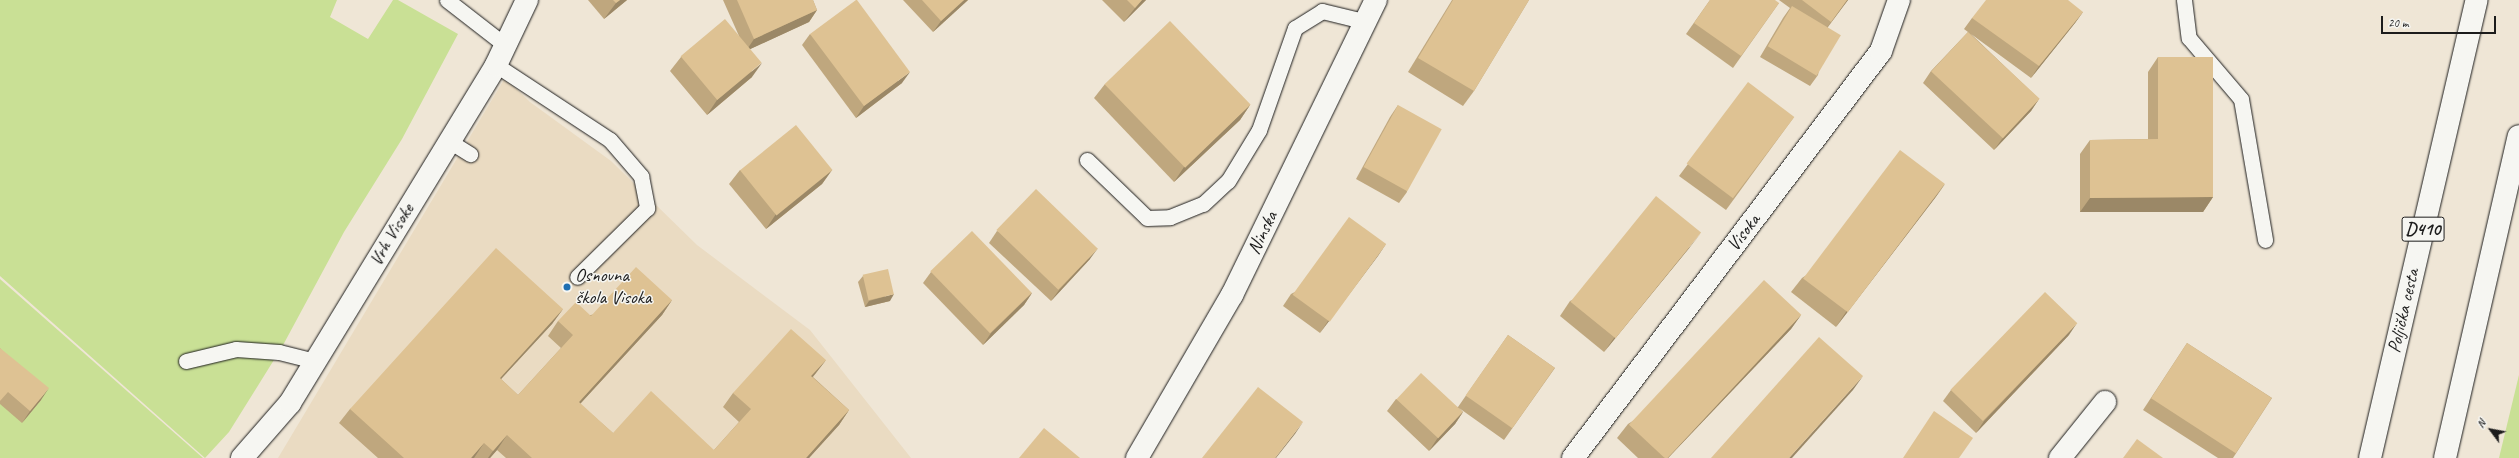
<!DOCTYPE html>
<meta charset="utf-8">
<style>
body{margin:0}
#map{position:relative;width:2519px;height:458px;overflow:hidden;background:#efe6d6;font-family:Caveat,sans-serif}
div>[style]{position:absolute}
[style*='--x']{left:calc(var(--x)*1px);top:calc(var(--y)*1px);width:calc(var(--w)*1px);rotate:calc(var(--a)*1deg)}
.built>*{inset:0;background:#eadbc2}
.green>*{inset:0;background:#c9e095}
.roads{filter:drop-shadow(0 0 1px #1c1c1c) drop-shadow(0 0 1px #1c1c1c)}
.lane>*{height:15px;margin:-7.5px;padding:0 7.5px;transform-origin:7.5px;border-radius:7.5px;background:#f6f6f2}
.street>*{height:22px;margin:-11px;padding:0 11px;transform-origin:11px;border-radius:11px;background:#f6f6f2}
.primary>*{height:22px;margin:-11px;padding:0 11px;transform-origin:11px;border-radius:11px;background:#f6f6f2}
.wall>*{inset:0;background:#bfa77e}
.shaded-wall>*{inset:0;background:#9b8867}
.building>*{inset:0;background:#dec293;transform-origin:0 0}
.dots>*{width:11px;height:11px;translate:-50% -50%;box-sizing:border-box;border:2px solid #f6f6f2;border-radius:50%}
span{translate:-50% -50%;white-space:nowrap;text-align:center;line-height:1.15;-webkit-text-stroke:3px #f6f6f2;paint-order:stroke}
.shield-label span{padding:1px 3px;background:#f6f6f2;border:1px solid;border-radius:3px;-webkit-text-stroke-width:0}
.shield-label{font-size:18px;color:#1c1c1c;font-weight:700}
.street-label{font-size:19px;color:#1c1c1c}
.poi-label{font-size:19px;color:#1c1c1c}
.left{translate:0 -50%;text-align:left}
.north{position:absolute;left:2471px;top:410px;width:40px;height:40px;-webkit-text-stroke:3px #f6f6f2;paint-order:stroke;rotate:302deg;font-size:11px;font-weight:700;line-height:16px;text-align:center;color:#1c1c1c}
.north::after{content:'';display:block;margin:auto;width:14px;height:18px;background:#1c1c1c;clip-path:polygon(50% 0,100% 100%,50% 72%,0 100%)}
.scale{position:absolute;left:2381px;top:16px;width:115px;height:18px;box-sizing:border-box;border:2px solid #1c1c1c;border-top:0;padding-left:5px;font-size:12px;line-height:14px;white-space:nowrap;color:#1c1c1c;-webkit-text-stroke:3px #f6f6f2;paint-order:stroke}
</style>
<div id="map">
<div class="built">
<div style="clip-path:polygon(505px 78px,530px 102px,611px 161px,697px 245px,810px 330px,911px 458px,278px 458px)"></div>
</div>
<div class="green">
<div style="clip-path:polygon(0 0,337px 0,330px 17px,368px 39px,393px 0,398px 0,458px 34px,402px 139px,344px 232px,282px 347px,229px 432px,205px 458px,0 276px)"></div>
<div style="clip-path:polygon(0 279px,203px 458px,0 458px)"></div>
<div style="clip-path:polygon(2519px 375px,2519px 458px,2499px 458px)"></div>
</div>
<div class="roads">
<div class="lane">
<div style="--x:447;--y:0;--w:73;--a:37.8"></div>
<div style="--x:2184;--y:0;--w:38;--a:83"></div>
<div style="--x:2189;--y:38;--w:80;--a:49.6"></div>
<div style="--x:2241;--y:99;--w:143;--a:80.3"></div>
<div style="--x:496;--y:65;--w:136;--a:33.3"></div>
<div style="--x:610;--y:140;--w:48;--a:49.3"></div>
<div style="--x:641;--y:176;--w:33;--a:79"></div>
<div style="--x:647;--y:208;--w:98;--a:135.4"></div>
<div style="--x:449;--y:141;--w:25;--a:32"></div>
<div style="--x:1087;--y:160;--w:83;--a:44"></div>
<div style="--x:1147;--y:218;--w:23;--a:-2"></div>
<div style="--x:1170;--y:217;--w:35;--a:-22"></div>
<div style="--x:1203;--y:204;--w:34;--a:-43"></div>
<div style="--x:1228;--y:181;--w:60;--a:-58.7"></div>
<div style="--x:1259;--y:130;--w:108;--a:-70.6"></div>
<div style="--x:1295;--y:28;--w:32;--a:-32"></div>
<div style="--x:1322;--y:11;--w:46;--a:13.7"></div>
<div style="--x:186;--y:361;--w:51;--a:-13.5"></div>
<div style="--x:236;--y:349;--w:43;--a:4"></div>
<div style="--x:279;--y:352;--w:37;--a:14"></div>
</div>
<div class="street">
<div style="--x:242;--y:458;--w:73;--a:-48.9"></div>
<div style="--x:290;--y:403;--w:396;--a:-58.6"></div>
<div style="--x:496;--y:65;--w:72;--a:-64.5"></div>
<div style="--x:1137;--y:458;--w:189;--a:-59.8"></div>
<div style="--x:1232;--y:295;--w:328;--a:-64"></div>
<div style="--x:1573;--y:458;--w:510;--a:-52.88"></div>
<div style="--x:1881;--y:51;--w:54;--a:-70.6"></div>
<div style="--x:2060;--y:458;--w:72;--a:-51.2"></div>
</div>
<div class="primary">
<div style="--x:2370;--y:458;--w:470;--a:-76.9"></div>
<div style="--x:2445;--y:458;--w:330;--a:-77.1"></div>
</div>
</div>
<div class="wall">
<div style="clip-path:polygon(588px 0,627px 0,604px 19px)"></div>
<div style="clip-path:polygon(723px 0,813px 0,817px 10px,809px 22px,750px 49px,752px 77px,707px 115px,670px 71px,681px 57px,739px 36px)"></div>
<div style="clip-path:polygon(903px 0,968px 0,933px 32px)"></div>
<div style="clip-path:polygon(1102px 0,1146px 0,1124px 22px)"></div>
<div style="clip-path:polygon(1452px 0,1529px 0,1474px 91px,1463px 106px,1408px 72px)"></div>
<div style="clip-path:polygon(1710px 0,1779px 3px,1733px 68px,1686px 34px)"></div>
<div style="clip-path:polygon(1779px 0,1848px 0,1828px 27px,1818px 75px,1810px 86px,1760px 57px,1783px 18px,1790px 8px)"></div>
<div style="clip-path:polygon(2083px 12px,2075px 23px,2031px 78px,1971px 34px,2039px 99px,2031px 111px,1994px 150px,1923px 83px,1931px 71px,1968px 32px,1964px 29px,1972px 18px)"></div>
<div style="clip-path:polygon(810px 34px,902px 83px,856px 118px,802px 45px)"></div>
<div style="clip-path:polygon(2158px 57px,2213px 197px,2203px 212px,2080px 212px,2080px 154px,2090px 140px,2148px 139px,2148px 72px)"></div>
<div style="clip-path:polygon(1105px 84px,1250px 105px,1240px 120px,1174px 182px,1094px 98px)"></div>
<div style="clip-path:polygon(1398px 105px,1407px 192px,1399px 203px,1356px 179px,1390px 117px)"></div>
<div style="clip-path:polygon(1794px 117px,1726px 210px,1679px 176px,1688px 164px)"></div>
<div style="clip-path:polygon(740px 170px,832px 170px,822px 184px,766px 229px,729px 184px)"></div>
<div style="clip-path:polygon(1945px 184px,1935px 198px,1836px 327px,1791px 292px,1802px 278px)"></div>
<div style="clip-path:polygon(997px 231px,1090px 259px,1051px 301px,989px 243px)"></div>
<div style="clip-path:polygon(1386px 244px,1320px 333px,1283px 306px,1291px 294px)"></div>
<div style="clip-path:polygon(1690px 247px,1604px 352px,1560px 316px,1570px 301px)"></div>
<div style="clip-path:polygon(931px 272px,1032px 293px,1024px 305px,983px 345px,923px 283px)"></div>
<div style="clip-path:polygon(863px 276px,890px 301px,865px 307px,858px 282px)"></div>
<div style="clip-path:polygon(672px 300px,662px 315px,580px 404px,613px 433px,714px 450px,739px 422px,723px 407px,733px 393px,826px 360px,813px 377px,849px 410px,839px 425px,809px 458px,506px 458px,497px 450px,490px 458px,378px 458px,339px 423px,350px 409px,563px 309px,552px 324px,501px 379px,518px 395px,561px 348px,548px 336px,558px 321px)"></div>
<div style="clip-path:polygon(1801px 315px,1791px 329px,1668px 458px,1638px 458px,1617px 438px,1628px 424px)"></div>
<div style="clip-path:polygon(1508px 335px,1555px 368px,1504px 440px,1459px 408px,1463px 412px,1455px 424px,1429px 451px,1387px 411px,1396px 399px,1458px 407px)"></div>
<div style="clip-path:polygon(2069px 335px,1976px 433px,1943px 401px,1951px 390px)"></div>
<div style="clip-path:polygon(2187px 343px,2272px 398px,2233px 458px,2218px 458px,2143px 410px)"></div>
<div style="clip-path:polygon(0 348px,41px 400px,22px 423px,0 404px)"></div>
</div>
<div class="shaded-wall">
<div style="clip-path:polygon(620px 0,627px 0,604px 19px,616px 3px)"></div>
<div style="clip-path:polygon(964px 0,968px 0,933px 32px,941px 21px)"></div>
<div style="clip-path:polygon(1142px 0,1146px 0,1124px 22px,1135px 8px)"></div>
<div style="clip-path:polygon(1847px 0,1848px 0,1823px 33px)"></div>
<div style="clip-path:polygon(817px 10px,809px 22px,746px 51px,754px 39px)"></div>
<div style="clip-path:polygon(2083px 12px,2075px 23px,2031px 78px,2039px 66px)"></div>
<div style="clip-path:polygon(762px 63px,752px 77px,707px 115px,717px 100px)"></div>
<div style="clip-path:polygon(910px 72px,902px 83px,856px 118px,864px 106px)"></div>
<div style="clip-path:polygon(2039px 99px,2031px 111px,1994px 150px,2002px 139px)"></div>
<div style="clip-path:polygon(1250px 105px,1240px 120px,1174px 182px,1184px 167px)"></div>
<div style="clip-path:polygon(832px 170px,822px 184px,766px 229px,776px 214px)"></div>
<div style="clip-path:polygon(1945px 184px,1935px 198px,1836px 327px,1846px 312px)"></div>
<div style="clip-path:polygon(2213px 197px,2203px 212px,2080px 212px,2090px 198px)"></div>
<div style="clip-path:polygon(1701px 233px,1690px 247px,1604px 352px,1614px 338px)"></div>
<div style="clip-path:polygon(1386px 244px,1378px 256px,1320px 333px,1328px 321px)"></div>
<div style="clip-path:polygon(1098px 248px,1090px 259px,1051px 301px,1059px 290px)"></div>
<div style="clip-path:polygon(1032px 293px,1024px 305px,983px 345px,991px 333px)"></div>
<div style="clip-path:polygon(894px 294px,890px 301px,865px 307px,869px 301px)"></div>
<div style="clip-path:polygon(672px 300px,662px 315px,568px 417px,579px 402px)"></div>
<div style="clip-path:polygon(563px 309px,552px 324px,489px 392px,500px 378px)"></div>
<div style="clip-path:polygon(1801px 315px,1791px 329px,1668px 458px,1664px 458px)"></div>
<div style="clip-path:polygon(2077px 323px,2069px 335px,1976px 433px,1984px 421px)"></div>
<div style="clip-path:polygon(826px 360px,815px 374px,801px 390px,811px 376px)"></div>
<div style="clip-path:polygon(1863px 376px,1853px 390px,1792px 458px,1789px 458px)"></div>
<div style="clip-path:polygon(49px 388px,41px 400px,22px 423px,30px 411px)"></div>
<div style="clip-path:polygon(849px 410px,839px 425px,809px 458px,806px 458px)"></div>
<div style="clip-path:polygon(1463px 412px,1455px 424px,1429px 451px,1437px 439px)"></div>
<div style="clip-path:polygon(1303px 422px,1295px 434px,1276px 458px,1275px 458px)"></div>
<div style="clip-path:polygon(507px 435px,497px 450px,490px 458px,488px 458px,493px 451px)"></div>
<div style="clip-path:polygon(484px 443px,474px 458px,471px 458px)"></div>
</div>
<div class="building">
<div style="clip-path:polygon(613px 0,620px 0,616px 3px)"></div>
<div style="clip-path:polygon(737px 0,813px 0,817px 10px,754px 39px)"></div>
<div style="clip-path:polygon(856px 0,857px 0,910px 72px,864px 106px,810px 34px)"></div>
<div style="clip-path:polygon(922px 0,964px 0,941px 21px)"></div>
<div style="clip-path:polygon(1127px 0,1142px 0,1135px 8px)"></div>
<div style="clip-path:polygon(1453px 0,1529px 0,1474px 91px,1418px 58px)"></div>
<div style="clip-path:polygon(1710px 0,1775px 0,1779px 3px,1741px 56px,1694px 23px)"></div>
<div style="clip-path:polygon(1802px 0,1847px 0,1831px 22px)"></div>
<div style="clip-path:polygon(1986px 0,2068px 0,2083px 12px,2039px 66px,1972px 18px)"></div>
<div style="left:1792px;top:6px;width:57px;height:47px;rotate:31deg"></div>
<div style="left:725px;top:19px;width:57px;height:58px;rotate:50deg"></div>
<div style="left:1170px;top:21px;width:116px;height:91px;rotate:46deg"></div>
<div style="left:1968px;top:32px;width:98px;height:54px;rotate:43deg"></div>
<div style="clip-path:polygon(2158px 57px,2213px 57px,2213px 197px,2090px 198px,2090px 140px,2158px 139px)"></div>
<div style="left:1748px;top:82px;width:58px;height:102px;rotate:37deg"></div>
<div style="left:1398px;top:105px;width:50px;height:71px;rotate:29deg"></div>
<div style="left:796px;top:125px;width:58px;height:72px;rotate:51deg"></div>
<div style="left:1900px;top:150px;width:56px;height:161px;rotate:37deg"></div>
<div style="left:1036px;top:189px;width:86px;height:57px;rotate:44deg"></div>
<div style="left:1656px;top:196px;width:58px;height:136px;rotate:39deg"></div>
<div style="left:1349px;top:217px;width:46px;height:96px;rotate:36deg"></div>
<div style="left:972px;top:231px;width:86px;height:58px;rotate:46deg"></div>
<div style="clip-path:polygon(496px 248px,563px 309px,500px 378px,518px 395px,573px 335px,558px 321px,576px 302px,591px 316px,636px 267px,672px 300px,579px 402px,613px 433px,651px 391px,714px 450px,751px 409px,733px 393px,791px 329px,826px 360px,811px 376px,849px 410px,806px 458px,532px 458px,507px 435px,493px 451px,484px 443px,471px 458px,404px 458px,350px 409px)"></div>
<div style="left:888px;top:269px;width:26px;height:26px;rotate:77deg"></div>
<div style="left:1764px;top:280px;width:51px;height:198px;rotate:43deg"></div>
<div style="left:2045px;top:292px;width:45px;height:136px;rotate:44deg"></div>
<div style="left:1508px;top:335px;width:57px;height:74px;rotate:35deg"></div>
<div style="clip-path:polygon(1819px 337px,1863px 376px,1789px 458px,1711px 458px)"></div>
<div style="left:2187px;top:343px;width:101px;height:66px;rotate:33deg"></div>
<div style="clip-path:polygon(0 348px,49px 388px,30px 411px,8px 392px,0 401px)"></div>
<div style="left:1421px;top:373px;width:57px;height:36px;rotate:43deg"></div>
<div style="clip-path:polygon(1258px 387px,1303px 422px,1275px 458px,1202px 458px)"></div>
<div style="clip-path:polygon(1934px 411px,1973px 438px,1959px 458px,1903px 458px)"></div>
<div style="clip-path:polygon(1044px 428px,1080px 458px,1019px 458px)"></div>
<div style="clip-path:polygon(2137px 439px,2163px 458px,2123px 458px)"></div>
</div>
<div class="dots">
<div style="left:567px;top:287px;background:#1f6fb2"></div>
</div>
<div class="shield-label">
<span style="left:2423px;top:229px">D410</span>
</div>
<div class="street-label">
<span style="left:1263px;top:233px;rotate:-64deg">Ninska</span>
<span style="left:1744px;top:233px;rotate:-53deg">Visoka</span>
<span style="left:392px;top:235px;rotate:-59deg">Vrh Visoke</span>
<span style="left:2404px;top:311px;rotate:-77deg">Poljička cesta</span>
</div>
<div class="poi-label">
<span class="left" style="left:575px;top:287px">Osnovna<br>škola Visoka</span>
</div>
<div class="north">N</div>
<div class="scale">20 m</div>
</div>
